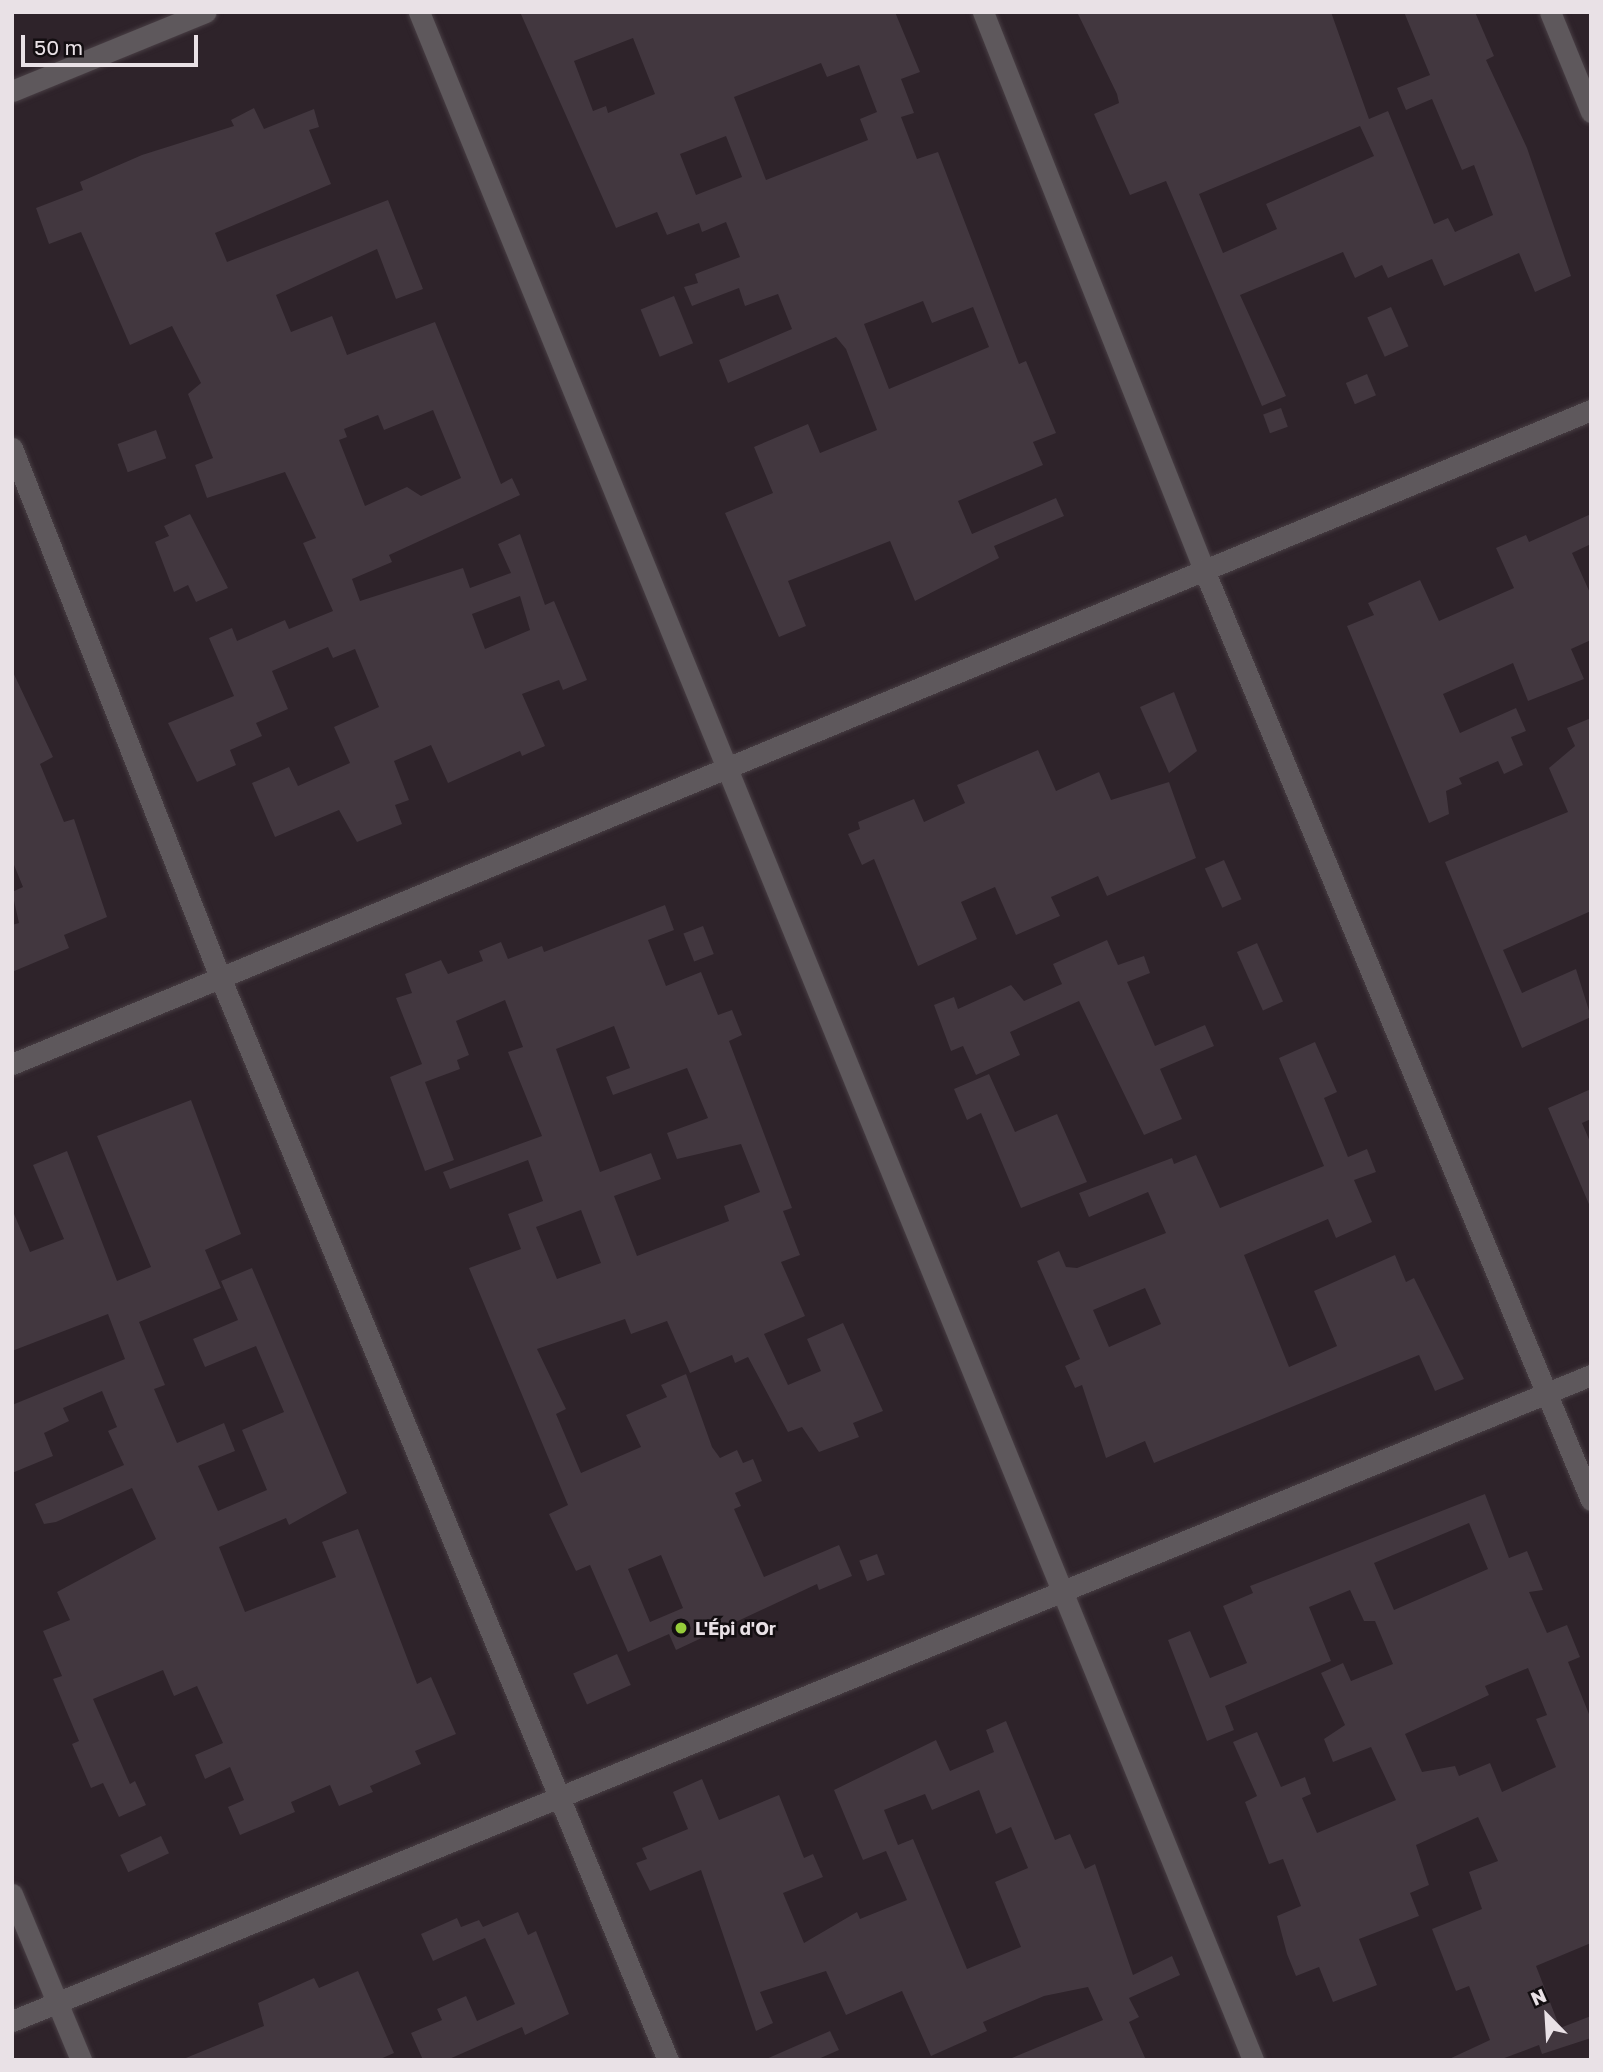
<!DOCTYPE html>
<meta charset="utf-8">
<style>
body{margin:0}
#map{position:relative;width:1603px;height:2072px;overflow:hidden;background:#2e232a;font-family:"Golos Text",sans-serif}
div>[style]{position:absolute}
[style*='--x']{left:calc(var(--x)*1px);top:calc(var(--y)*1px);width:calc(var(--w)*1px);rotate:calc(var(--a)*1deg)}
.building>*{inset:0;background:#42373f;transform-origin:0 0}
.roads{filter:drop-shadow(0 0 2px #483e44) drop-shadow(0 0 2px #483e44)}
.minor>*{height:21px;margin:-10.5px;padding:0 10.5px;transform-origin:10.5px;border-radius:10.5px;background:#5e585c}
.dots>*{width:19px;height:19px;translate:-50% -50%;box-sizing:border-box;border:4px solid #130e11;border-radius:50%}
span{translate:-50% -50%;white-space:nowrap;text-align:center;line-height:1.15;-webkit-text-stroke:5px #130e11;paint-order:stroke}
.poi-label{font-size:18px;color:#e9e1e6;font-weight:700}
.left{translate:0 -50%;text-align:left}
.frame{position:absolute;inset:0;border:14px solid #e9e1e6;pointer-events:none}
.north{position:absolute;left:1512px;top:1981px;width:70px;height:70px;-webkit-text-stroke:5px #130e11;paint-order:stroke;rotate:336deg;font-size:19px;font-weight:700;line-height:28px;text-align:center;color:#e9e1e6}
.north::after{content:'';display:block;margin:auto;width:24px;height:32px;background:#e9e1e6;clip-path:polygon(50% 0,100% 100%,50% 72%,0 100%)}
.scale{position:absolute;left:21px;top:35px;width:177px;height:32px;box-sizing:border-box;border:4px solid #e9e1e6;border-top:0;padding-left:9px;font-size:21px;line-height:24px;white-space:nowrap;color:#e9e1e6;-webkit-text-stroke:5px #130e11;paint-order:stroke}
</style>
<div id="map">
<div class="building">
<div style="clip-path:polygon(evenodd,520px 12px,895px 12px,920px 72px,901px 79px,914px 113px,901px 117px,917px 159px,938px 152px,1019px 364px,1026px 361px,1056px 433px,1033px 442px,1043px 465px,958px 501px,972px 534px,1056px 498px,1064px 516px,994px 546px,999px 558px,915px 601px,890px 541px,788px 581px,806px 626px,779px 637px,725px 513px,773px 493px,754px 447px,808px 424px,820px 453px,877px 430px,846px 349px,836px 337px,728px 383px,719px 360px,792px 329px,778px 294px,745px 306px,739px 288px,692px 306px,684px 287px,698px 283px,695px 274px,740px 257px,726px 222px,702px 232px,699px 223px,667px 235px,657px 212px,616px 228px,520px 12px,633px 38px,655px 94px,608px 113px,606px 106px,593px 111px,574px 61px,633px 38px,520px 12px,821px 63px,827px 77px,859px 65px,877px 112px,860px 119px,868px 140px,766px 180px,734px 97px,821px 63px,520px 12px,726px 136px,742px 177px,696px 195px,680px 154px,726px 136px,520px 12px,923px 301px,932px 323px,973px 307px,989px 347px,889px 389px,864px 324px,923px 301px)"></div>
<div style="clip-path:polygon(evenodd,1077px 12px,1331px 12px,1369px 119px,1388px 111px,1434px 224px,1448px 218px,1455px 232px,1493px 215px,1474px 165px,1462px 170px,1432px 99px,1406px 110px,1397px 88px,1430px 75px,1404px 12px,1475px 12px,1494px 56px,1486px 60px,1527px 148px,1571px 276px,1535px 292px,1519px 253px,1444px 286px,1432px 259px,1388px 278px,1382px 265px,1355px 278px,1343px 252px,1240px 295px,1286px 396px,1262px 406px,1166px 181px,1130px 195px,1094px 114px,1119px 103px,1117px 94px,1077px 12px,1360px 126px,1374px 156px,1266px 204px,1277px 229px,1223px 253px,1199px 194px,1360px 126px)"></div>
<div style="clip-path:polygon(evenodd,254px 108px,264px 129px,314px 109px,319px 127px,309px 130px,331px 184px,215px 233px,227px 262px,388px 200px,423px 289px,396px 299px,377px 249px,276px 295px,291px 332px,332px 316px,347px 355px,435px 322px,501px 484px,512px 478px,520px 495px,389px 555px,392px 562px,352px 579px,360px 601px,463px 568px,470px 588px,511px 573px,498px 544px,520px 534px,545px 605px,554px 601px,587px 680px,563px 690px,559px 680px,522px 694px,545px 746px,522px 756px,520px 751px,448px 783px,431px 745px,394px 761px,409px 800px,395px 805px,402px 824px,357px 842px,339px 810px,275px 837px,252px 783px,289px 767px,298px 786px,350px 763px,334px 727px,379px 707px,355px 649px,333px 658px,328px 647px,272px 671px,288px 709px,256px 723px,262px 736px,230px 750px,236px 765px,197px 782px,168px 723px,234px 696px,209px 638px,232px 628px,237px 641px,285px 620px,289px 629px,333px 611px,303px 543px,316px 538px,285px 472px,207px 498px,195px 465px,213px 458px,188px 394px,201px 383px,172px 326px,130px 345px,81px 232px,49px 244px,36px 208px,83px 190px,80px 182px,142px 155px,234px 126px,231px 120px,254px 108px,433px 410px,461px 478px,421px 496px,407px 487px,365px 506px,339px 440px,347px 437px,344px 429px,378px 415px,384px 430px,433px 410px,254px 108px,520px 596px,530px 630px,485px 649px,472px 614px,520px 596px)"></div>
<div style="left:674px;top:296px;width:51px;height:36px;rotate:68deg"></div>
<div style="left:1391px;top:307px;width:43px;height:26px;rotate:66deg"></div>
<div style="left:1367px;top:374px;width:23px;height:23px;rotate:67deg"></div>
<div style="left:1281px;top:408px;width:20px;height:19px;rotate:70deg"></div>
<div style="left:156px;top:430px;width:30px;height:41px;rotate:70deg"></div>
<div style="clip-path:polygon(190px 514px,228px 588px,196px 602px,188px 585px,174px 592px,155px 542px,169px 536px,164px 526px)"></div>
<div style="clip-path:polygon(1591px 514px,1591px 544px,1572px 553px,1591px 595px,1591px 640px,1571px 649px,1584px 679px,1528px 701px,1513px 663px,1443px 694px,1460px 733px,1516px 708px,1526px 731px,1511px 737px,1523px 765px,1504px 774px,1498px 761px,1459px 778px,1462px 784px,1446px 791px,1449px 814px,1429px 823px,1347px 626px,1374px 615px,1368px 603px,1420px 580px,1439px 621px,1514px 588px,1496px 548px,1526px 535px,1529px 542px)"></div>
<div style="clip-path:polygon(12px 670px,53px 757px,40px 764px,64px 822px,74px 819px,107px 917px,64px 935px,69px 948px,12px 972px,12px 925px,19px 923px,12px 892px,23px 887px,12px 860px)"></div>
<div style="clip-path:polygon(1174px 692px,1197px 751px,1169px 773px,1140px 707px)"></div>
<div style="clip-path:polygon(1591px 718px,1591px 911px,1503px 950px,1522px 993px,1576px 969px,1591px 1017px,1522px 1048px,1445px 862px,1568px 812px,1549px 768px,1575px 746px,1567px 728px)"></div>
<div style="clip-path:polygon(1038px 750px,1056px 791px,1099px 772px,1111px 800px,1169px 782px,1196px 858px,1107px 896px,1098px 876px,1051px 897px,1060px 916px,1016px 935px,995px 887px,961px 902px,977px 939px,918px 966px,874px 859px,862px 865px,848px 834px,860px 829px,858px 822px,914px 799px,924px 822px,965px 803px,957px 785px)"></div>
<div style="left:1224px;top:860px;width:43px;height:21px;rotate:66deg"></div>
<div style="clip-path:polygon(evenodd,665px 905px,674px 930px,648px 940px,666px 986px,701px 972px,718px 1015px,732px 1010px,742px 1035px,729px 1041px,792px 1208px,783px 1211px,800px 1255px,781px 1262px,805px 1316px,764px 1334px,788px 1385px,821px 1371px,807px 1339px,843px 1323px,883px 1411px,853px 1423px,859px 1437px,819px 1452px,802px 1427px,788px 1432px,748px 1357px,735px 1363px,732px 1355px,690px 1373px,667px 1321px,631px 1334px,625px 1319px,537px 1349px,566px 1409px,556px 1414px,581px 1473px,641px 1447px,626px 1415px,667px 1397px,661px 1385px,686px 1374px,712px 1447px,720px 1458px,737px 1450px,743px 1463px,753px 1459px,762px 1481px,735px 1493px,741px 1506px,734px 1509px,764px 1577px,839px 1545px,852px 1576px,819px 1590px,817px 1584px,676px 1650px,669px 1634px,628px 1652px,590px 1565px,576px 1571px,549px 1514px,568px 1505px,469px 1268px,521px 1249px,508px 1214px,543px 1201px,528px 1160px,450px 1189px,443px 1172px,542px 1136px,508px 1052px,523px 1047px,505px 1000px,456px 1021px,469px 1055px,457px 1060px,460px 1069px,425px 1082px,454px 1160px,425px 1171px,390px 1077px,422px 1064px,396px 998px,412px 993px,405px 974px,441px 960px,448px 974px,483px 961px,479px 951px,501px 942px,508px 959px,542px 946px,544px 952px,665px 905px,614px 1026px,630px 1068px,606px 1077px,613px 1095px,687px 1068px,708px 1118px,667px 1133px,677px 1159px,741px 1144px,760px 1192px,724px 1206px,729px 1221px,637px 1256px,614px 1196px,661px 1179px,651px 1153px,600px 1172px,556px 1049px,614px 1026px,665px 905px,581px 1210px,601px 1263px,557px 1279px,536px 1227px,581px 1210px,665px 905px,661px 1555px,683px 1608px,650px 1622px,628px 1569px,661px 1555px)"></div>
<div style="left:703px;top:926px;width:30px;height:21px;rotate:69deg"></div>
<div style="clip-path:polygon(1107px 940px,1118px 965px,1144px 956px,1150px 973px,1127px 982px,1155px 1046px,1205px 1025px,1214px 1046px,1160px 1069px,1182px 1119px,1144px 1135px,1079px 1001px,1010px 1032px,1020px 1055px,976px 1075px,963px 1046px,951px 1051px,934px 1005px,954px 997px,958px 1009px,1011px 985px,1024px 1001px,1062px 984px,1053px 964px)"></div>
<div style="left:1257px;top:943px;width:64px;height:22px;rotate:66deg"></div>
<div style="clip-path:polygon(evenodd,1315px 1042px,1337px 1092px,1324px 1098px,1348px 1157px,1367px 1149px,1376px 1172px,1354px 1180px,1372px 1222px,1336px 1238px,1328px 1219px,1244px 1255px,1289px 1367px,1337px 1346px,1314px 1291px,1395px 1255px,1406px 1282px,1414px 1278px,1464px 1379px,1435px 1391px,1419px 1355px,1154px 1463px,1145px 1441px,1106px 1458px,1082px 1385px,1075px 1388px,1065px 1366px,1080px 1359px,1037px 1261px,1059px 1251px,1066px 1267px,1077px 1268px,1166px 1233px,1148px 1192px,1089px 1217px,1079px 1193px,1172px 1158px,1174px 1164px,1196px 1155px,1220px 1208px,1324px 1166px,1279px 1058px,1315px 1042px,1145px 1288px,1161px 1324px,1109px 1347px,1093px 1310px,1145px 1288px)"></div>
<div style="clip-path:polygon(989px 1074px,1015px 1132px,1057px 1114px,1087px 1182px,1021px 1208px,981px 1113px,967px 1120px,954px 1089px)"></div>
<div style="clip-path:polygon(1591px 1089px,1591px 1119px,1582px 1123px,1591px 1144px,1591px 1209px,1548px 1108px)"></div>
<div style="clip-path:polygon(191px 1100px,241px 1234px,205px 1250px,221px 1288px,139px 1322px,165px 1385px,154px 1389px,177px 1443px,224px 1423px,235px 1451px,198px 1466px,218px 1511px,267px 1490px,242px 1430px,284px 1412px,256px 1346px,205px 1367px,193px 1339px,238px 1320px,221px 1281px,252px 1268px,347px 1493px,289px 1525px,286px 1518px,219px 1547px,245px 1612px,336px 1577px,322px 1542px,358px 1529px,417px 1684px,431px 1677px,456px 1734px,415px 1751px,421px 1764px,370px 1786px,373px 1792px,339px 1806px,330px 1785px,291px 1802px,295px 1812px,240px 1835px,228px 1807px,244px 1800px,230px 1767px,205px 1779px,195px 1755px,223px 1743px,197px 1686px,174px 1696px,163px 1670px,93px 1699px,130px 1784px,135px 1781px,146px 1805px,119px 1817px,103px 1783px,91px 1788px,72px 1744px,79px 1741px,53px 1679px,62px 1676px,43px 1631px,70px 1620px,57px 1592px,156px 1539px,132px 1488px,56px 1522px,44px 1524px,35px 1504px,124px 1465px,108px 1431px,117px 1427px,102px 1391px,63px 1408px,69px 1421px,44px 1433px,53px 1456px,12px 1473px,12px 1405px,125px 1359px,108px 1314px,12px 1351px,12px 1209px,30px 1252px,64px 1239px,33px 1165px,67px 1151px,117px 1281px,151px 1267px,97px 1136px)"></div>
<div style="clip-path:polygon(evenodd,1485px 1494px,1509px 1558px,1527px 1551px,1543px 1590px,1529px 1592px,1547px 1633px,1567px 1625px,1580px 1657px,1568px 1662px,1591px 1719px,1591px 1943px,1536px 1966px,1560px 2028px,1591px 2016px,1591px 2038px,1542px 2054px,1539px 2045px,1499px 2060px,1447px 2060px,1490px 2040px,1469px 1986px,1456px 1991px,1432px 1929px,1482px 1909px,1469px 1872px,1498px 1861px,1478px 1817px,1416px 1845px,1429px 1885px,1410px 1893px,1419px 1916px,1359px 1939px,1377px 1985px,1333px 2002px,1319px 1967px,1296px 1976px,1287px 1954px,1277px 1916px,1301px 1906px,1283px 1859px,1269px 1864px,1245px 1802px,1257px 1796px,1233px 1742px,1257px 1732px,1281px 1787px,1305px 1777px,1311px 1794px,1302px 1798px,1317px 1833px,1396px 1800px,1371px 1747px,1333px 1762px,1324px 1739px,1345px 1725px,1321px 1673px,1343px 1663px,1351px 1681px,1393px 1664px,1375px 1621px,1364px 1621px,1350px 1590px,1309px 1607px,1331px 1661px,1225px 1706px,1234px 1730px,1207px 1741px,1168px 1640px,1190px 1631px,1210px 1678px,1247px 1663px,1223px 1606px,1253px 1593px,1250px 1586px,1485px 1494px,1469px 1523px,1488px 1569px,1394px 1610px,1374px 1563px,1469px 1523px,1485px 1494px,1528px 1668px,1547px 1715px,1536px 1719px,1556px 1767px,1502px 1792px,1490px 1763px,1459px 1776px,1455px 1766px,1422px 1772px,1405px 1734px,1489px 1695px,1485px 1686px,1528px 1668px)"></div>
<div style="left:877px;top:1554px;width:22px;height:19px;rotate:69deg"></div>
<div style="left:617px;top:1654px;width:34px;height:48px;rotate:66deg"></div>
<div style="clip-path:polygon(evenodd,1006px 1721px,1055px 1840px,1070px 1834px,1085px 1869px,1095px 1864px,1133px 1975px,1172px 1956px,1180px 1975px,1129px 1998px,1139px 2017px,1129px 2022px,1146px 2060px,1007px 2060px,1103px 2020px,1088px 1987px,1044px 1996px,983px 2022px,987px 2031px,931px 2056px,902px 1991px,846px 2015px,826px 1971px,760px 1992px,773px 2023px,756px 2031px,701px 1870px,650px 1891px,636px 1863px,647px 1859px,642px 1848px,688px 1829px,673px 1792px,702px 1779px,719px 1820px,779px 1795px,804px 1858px,813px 1854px,823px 1877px,783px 1893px,804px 1943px,857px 1912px,860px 1919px,907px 1900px,886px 1851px,863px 1860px,834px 1790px,936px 1740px,950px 1771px,994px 1752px,986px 1730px,1006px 1721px,979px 1790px,996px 1834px,1011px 1827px,1028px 1868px,995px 1882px,1021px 1947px,967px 1969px,913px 1839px,898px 1845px,884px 1810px,925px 1794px,932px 1810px,979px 1790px)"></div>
<div style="left:161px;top:1836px;width:19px;height:45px;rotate:65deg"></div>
<div style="clip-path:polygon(518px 1912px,528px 1935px,536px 1931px,569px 2014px,525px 2035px,522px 2027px,447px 2060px,423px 2060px,411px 2033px,442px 2020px,437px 2009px,466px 1996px,477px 2021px,515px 2004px,485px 1938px,433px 1961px,421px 1934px,457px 1918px,461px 1927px,479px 1920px,483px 1927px)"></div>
<div style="clip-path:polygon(358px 1971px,394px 2053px,378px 2060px,181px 2060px,264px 2026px,258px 2003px,314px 1978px,319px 1988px)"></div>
<div style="clip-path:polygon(830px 2031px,839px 2050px,816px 2060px,764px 2060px)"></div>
</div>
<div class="roads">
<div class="minor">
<div style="--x:419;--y:12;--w:2211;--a:67.84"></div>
<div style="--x:983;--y:12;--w:600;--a:68.39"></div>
<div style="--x:1204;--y:570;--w:1007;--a:67.41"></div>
<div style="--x:1550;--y:12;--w:108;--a:67.7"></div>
<div style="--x:12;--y:91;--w:209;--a:-22.2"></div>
<div style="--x:12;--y:448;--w:568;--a:68.54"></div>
<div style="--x:220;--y:977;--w:1172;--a:67.53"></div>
<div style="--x:12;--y:1064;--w:1709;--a:-22.5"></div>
<div style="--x:12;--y:1894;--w:180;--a:67.4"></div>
<div style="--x:12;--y:2021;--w:1706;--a:-22.25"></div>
</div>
</div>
<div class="dots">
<div style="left:681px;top:1628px;background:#95cc3a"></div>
</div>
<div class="poi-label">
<span class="left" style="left:695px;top:1628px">L'Épi d'Or</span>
</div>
<div class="frame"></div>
<div class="north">N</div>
<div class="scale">50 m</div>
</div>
